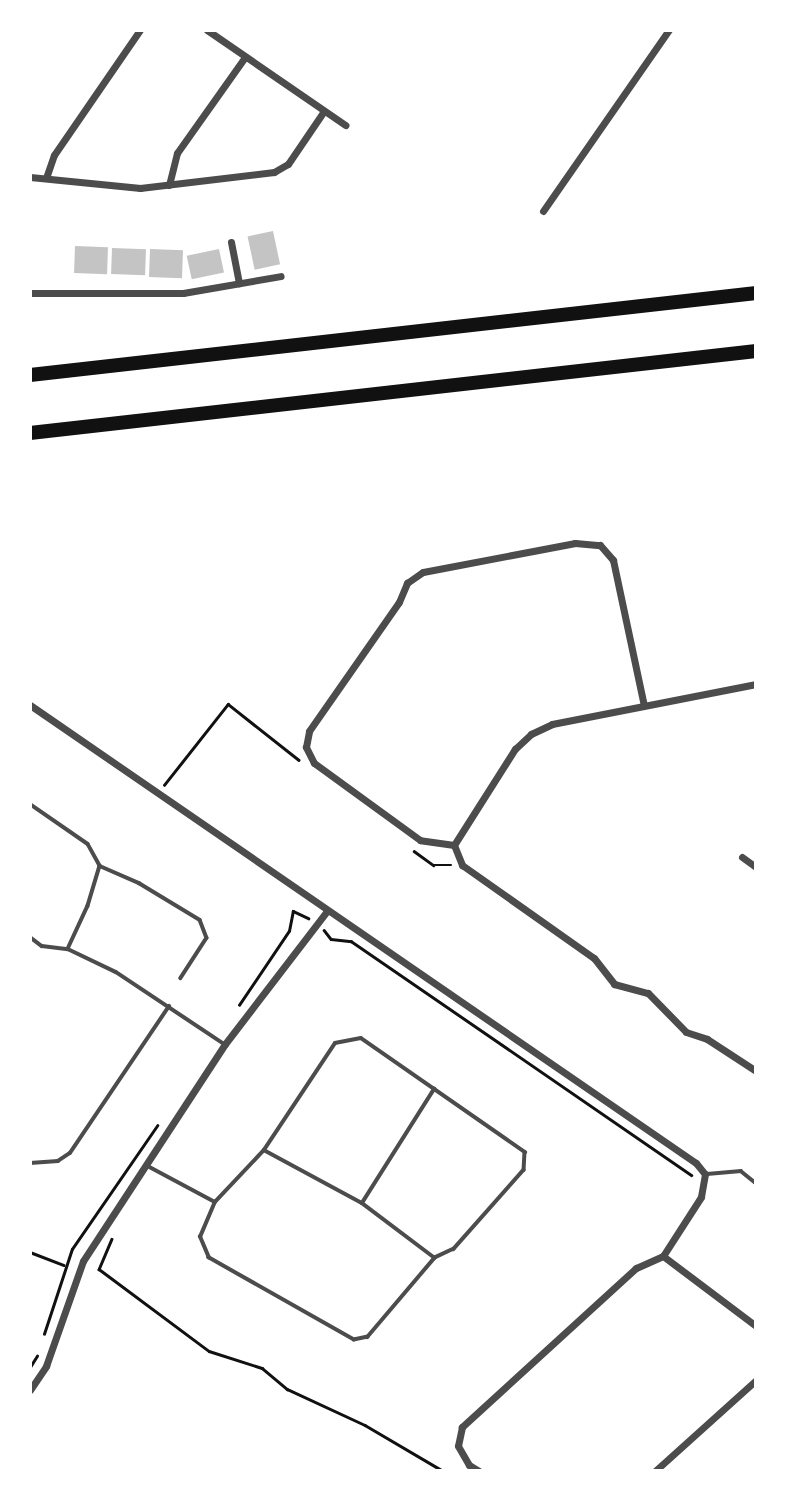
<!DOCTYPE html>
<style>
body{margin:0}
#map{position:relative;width:786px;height:1501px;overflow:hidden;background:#fff;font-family:Signika,sans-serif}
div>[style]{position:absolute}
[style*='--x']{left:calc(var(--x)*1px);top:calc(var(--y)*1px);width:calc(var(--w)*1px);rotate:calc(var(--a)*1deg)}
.building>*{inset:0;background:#c4c4c4;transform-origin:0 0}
.path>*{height:2.5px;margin:-1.25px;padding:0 1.25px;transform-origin:1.25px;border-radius:1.25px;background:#111}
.service>*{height:3.5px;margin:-1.75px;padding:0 1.75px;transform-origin:1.75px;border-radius:1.75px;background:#4c4c4c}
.minor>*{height:7px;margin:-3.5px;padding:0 3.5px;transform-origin:3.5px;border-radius:3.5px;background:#4c4c4c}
.motorway>*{height:14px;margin:-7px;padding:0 7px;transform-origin:7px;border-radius:7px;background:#111}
span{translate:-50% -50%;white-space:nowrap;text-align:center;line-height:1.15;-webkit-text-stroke:5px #fff;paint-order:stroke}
.frame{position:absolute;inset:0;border:32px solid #fff;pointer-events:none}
</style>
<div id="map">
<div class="building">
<div style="left:273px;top:231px;width:34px;height:26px;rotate:78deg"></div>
<div style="left:75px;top:246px;width:33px;height:27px;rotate:2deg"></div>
<div style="left:112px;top:248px;width:34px;height:26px;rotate:2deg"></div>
<div style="left:150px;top:249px;width:33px;height:28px;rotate:2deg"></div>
<div style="left:219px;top:249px;width:24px;height:33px;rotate:78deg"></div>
</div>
<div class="path">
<div style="--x:164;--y:785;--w:103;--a:-51.7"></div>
<div style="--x:228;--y:704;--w:90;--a:38.3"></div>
<div style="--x:414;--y:851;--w:24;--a:36"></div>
<div style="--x:433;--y:865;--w:18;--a:0"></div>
<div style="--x:324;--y:930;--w:11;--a:52"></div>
<div style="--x:331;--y:939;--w:20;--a:6"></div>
<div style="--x:351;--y:941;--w:413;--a:34.5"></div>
<div style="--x:239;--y:1005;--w:89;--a:-56"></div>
<div style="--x:289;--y:931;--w:20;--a:-79"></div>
<div style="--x:293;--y:911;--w:17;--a:25"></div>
<div style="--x:112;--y:1239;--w:33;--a:113"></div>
<div style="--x:99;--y:1269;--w:137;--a:36.7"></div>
<div style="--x:209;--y:1351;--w:56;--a:17.8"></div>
<div style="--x:262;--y:1368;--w:33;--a:40"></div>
<div style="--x:287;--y:1389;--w:86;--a:24.8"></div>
<div style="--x:365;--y:1425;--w:91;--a:30.5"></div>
<div style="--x:30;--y:1252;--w:36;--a:21"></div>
<div style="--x:44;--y:1334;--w:89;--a:-71.8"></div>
<div style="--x:72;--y:1249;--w:150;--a:-55.4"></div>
<div style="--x:30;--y:1367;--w:13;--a:-58"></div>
</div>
<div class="service">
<div style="--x:30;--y:804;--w:70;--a:34.6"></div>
<div style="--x:88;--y:844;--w:25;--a:61"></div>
<div style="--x:100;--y:866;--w:42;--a:106.7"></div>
<div style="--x:88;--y:906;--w:47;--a:114.9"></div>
<div style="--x:100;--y:866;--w:43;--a:23.6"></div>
<div style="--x:139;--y:883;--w:71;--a:31.2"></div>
<div style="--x:200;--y:920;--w:19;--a:69"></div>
<div style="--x:207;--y:938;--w:48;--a:123"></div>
<div style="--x:30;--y:937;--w:15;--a:37"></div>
<div style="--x:42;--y:946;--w:26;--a:7"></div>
<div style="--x:68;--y:949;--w:53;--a:25.6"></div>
<div style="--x:116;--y:972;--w:128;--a:33.6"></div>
<div style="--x:361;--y:1038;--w:200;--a:34.8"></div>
<div style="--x:525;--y:1152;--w:18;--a:93"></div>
<div style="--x:524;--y:1170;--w:106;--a:131.5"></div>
<div style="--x:454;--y:1249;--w:21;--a:155"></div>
<div style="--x:435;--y:1258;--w:104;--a:130.3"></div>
<div style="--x:368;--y:1337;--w:14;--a:168"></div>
<div style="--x:354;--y:1340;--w:167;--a:-150.5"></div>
<div style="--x:209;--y:1258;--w:23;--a:-113"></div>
<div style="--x:200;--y:1237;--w:38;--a:-67"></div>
<div style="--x:215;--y:1202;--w:71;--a:-46.7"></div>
<div style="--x:264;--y:1150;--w:128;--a:-56.4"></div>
<div style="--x:335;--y:1043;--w:26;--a:-11"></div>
<div style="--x:264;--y:1150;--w:111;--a:28.4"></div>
<div style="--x:362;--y:1203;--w:91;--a:37"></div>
<div style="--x:30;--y:1163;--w:28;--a:-4"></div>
<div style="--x:58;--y:1161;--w:14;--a:-34"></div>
<div style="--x:70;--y:1153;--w:177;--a:-56"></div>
<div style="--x:146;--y:1165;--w:78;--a:28.2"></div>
<div style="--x:707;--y:1174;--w:34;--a:-5"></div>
<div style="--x:741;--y:1171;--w:19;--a:39"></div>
<div style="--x:362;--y:1203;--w:135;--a:-57.7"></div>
</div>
<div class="minor">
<div style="--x:207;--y:30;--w:168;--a:34.5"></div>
<div style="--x:30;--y:177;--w:111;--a:5.7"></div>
<div style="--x:140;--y:188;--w:135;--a:-6.8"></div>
<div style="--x:274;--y:172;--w:16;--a:-30"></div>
<div style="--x:288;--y:164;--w:64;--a:-55.8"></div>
<div style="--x:46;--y:178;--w:24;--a:-71"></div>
<div style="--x:54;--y:155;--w:152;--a:-55.5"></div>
<div style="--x:169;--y:185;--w:33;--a:-76"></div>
<div style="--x:177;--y:153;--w:118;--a:-54.7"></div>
<div style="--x:543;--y:211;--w:221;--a:-55.2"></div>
<div style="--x:231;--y:242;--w:42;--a:79"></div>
<div style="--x:30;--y:293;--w:153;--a:0"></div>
<div style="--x:183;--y:293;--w:99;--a:-9.8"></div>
<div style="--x:30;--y:705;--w:808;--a:34.52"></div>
<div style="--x:696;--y:1163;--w:14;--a:51"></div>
<div style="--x:705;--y:1174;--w:23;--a:100"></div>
<div style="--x:701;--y:1197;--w:70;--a:122.8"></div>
<div style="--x:663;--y:1256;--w:30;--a:156"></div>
<div style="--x:636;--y:1268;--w:236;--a:137.6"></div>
<div style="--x:462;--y:1427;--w:19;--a:102"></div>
<div style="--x:458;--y:1446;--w:22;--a:60"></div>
<div style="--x:469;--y:1465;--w:12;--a:31"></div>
<div style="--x:454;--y:845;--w:34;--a:-172"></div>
<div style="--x:420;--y:840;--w:131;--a:-144"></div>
<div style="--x:314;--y:763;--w:18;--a:-117"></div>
<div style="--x:306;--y:747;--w:16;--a:-79"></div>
<div style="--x:309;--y:731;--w:157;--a:-55.1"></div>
<div style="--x:399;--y:602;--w:21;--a:-67"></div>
<div style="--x:407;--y:583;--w:19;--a:-35"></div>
<div style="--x:423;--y:572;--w:155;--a:-10.8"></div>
<div style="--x:575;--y:543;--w:25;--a:5"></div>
<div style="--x:600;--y:545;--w:20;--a:49"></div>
<div style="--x:613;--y:560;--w:149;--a:78"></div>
<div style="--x:454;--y:845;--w:22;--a:68"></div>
<div style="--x:462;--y:865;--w:161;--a:35.2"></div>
<div style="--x:594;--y:958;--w:33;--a:52"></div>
<div style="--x:614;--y:984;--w:35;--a:15"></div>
<div style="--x:648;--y:993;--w:54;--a:45.7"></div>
<div style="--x:686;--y:1032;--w:22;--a:18"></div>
<div style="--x:707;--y:1039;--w:59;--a:33.1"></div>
<div style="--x:454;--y:845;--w:114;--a:-57.6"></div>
<div style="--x:515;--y:749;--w:22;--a:-43"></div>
<div style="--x:531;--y:734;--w:23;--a:-25"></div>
<div style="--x:552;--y:724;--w:208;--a:-11.1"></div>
<div style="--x:742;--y:857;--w:17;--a:36"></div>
<div style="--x:663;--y:1256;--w:116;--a:37"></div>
<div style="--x:30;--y:1390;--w:29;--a:-56"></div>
<div style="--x:46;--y:1366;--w:111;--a:-70.6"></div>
<div style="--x:83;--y:1261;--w:259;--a:-56.8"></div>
<div style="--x:225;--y:1044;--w:168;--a:-52.5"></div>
<div style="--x:655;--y:1471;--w:136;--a:-42"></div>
</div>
<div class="motorway">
<div style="--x:30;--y:375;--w:731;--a:-6.44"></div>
<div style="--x:30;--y:433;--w:731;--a:-6.44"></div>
</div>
<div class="frame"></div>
</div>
